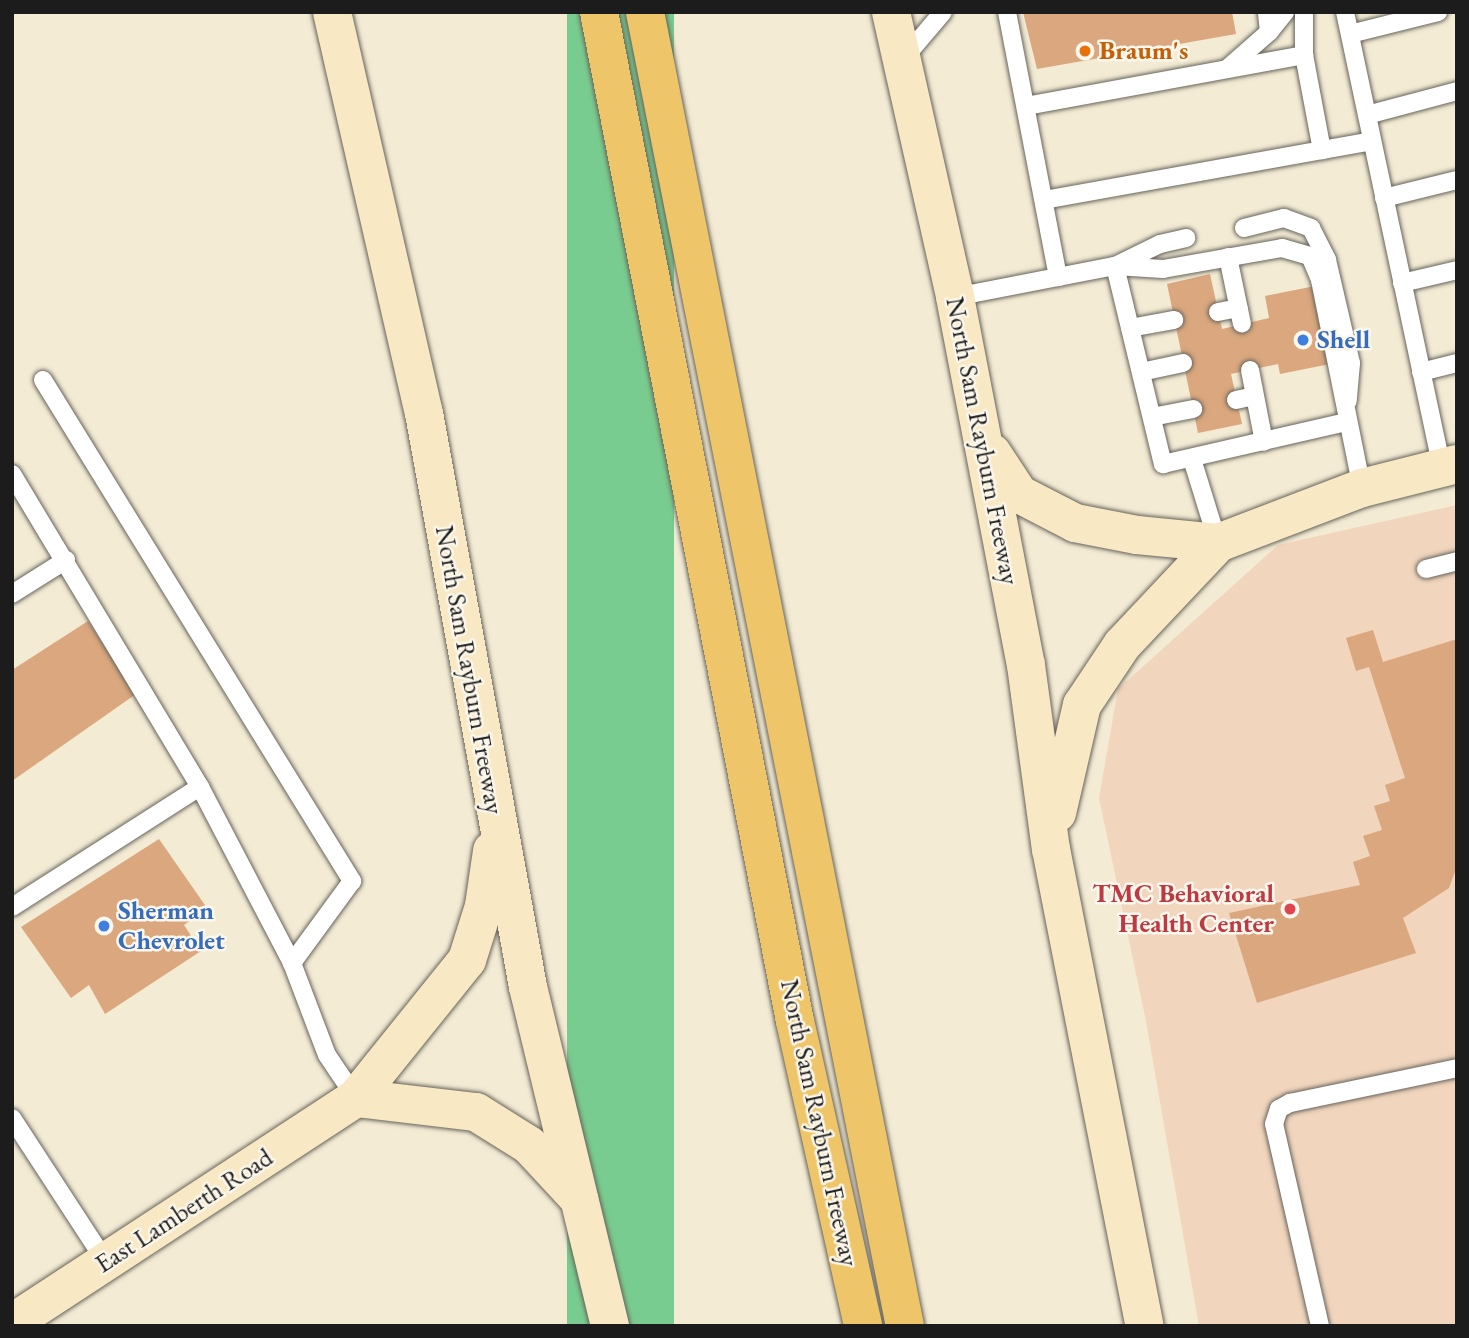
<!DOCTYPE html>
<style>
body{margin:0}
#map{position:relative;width:1469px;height:1338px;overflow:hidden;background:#f3ebd4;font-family:"EB Garamond",serif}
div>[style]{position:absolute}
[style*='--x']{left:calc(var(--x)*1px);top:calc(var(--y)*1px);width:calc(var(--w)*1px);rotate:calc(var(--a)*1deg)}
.built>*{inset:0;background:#f1d5bd}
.green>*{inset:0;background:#79cc8f;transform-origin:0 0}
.building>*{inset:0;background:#daa77e}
.roads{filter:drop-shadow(0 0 2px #67645c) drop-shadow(0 0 2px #67645c)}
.lane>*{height:18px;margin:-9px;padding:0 9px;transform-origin:9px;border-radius:9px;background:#fff}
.secondary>*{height:38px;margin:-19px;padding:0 19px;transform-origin:19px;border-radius:19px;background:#f8e8c3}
.highway>*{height:38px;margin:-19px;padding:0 19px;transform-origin:19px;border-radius:19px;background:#eec569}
.dots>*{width:19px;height:19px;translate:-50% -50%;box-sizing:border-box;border:4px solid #fbf7ec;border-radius:50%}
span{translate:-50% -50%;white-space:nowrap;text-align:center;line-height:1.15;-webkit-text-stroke:5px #fbf7ec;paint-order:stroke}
.food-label{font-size:26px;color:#c56008;font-weight:700}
.left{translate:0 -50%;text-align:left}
.shop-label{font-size:26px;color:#366cbe;font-weight:700}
.street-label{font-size:26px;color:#1c1c1c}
.health-label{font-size:26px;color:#be3a42;font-weight:700}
.right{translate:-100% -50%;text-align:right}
.frame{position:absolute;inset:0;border:14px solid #1c1c1c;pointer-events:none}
</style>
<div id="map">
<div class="built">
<div style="clip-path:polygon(1457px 505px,1457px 1326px,1199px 1326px,1146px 1021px,1099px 798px,1118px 689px,1278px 545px)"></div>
</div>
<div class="green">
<div style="left:567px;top:12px;width:107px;height:1340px"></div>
</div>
<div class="building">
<div style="clip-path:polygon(1023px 12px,1232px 12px,1236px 34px,1037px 69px)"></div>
<div style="clip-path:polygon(1210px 274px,1222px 329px,1269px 318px,1265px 296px,1315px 286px,1330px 364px,1280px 374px,1278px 364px,1231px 374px,1242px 424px,1198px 433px,1167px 284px)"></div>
<div style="clip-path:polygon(88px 621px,136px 694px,12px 781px,12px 670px)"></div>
<div style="clip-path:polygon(1373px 630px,1383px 662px,1457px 639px,1457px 866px,1449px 888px,1403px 918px,1416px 953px,1257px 1003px,1229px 913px,1360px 885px,1353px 862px,1370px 856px,1363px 836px,1382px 830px,1374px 806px,1390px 801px,1385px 785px,1405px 778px,1369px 667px,1356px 671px,1346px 638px)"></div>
<div style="clip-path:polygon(159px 839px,207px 908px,184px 925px,201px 951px,105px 1014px,89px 985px,71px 998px,21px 927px)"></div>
</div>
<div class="roads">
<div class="lane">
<div style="--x:1007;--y:12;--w:270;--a:79.1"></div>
<div style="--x:1304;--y:12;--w:43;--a:90"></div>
<div style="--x:1304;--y:55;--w:97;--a:79.3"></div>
<div style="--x:1345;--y:12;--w:466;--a:78"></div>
<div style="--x:1269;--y:32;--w:26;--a:-51"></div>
<div style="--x:1350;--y:34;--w:91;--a:-14"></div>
<div style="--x:904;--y:58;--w:60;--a:-49.7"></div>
<div style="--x:1228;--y:68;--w:55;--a:-41.3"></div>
<div style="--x:1269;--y:32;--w:20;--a:-96"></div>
<div style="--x:1026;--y:106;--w:283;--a:-10.4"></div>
<div style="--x:1367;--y:115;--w:93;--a:-14.9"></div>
<div style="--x:1384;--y:198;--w:75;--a:-13.9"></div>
<div style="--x:1044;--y:200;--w:333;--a:-10.2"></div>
<div style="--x:1244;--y:228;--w:41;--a:-14"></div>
<div style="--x:1284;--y:218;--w:29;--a:20"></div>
<div style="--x:1311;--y:228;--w:36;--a:63"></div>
<div style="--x:1327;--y:260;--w:106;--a:76.9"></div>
<div style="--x:1351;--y:363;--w:38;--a:95"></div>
<div style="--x:1228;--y:257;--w:68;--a:78.2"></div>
<div style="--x:1115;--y:266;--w:48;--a:3.6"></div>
<div style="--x:1163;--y:269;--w:121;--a:-10"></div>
<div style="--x:1282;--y:248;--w:29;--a:16"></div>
<div style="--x:1310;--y:256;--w:26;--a:67"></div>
<div style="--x:1320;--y:280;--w:212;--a:78.6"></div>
<div style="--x:1115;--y:266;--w:204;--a:76.4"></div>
<div style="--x:1163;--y:464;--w:188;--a:-12.9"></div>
<div style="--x:1402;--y:283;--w:57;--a:-13.3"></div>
<div style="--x:955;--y:297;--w:163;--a:-11"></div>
<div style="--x:1115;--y:266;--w:50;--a:-26.1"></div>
<div style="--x:1160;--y:244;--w:27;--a:-13"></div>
<div style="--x:1218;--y:312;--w:21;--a:-11"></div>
<div style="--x:1130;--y:328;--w:45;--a:-10.3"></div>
<div style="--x:1250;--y:370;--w:73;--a:79"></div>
<div style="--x:1141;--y:372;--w:43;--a:-12.1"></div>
<div style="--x:1421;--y:372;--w:37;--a:-14"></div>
<div style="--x:43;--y:380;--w:589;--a:58.34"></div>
<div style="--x:352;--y:881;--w:102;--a:126.2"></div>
<div style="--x:1236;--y:400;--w:19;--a:-12"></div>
<div style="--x:1152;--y:417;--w:42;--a:-11"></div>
<div style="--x:1192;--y:459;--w:88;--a:72.8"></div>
<div style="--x:12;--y:474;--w:365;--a:59"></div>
<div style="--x:200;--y:787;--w:199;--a:62.4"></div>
<div style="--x:292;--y:963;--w:98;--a:69.2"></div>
<div style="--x:327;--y:1055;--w:52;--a:56"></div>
<div style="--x:1426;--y:569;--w:32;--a:-14"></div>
<div style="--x:12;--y:594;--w:64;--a:-32.2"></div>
<div style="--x:12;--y:907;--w:223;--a:-32.6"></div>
<div style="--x:12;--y:1118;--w:172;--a:56.9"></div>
<div style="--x:1320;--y:1326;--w:207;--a:-102.8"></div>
<div style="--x:1274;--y:1124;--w:16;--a:-72"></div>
<div style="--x:1279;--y:1109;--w:13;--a:-29"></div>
<div style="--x:1290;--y:1103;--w:171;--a:-11.8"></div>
</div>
<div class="secondary">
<div style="--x:332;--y:12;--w:411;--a:77.1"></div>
<div style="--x:424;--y:413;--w:583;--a:79.73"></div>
<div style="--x:528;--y:987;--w:349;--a:76.4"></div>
<div style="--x:891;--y:12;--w:292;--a:77.3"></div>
<div style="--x:955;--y:297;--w:375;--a:79.1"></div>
<div style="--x:1026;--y:665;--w:186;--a:82.3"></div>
<div style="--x:1051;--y:849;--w:486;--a:78.9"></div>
<div style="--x:992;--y:453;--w:49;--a:56.6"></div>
<div style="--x:1019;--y:494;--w:63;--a:27.4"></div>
<div style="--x:1075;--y:523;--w:63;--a:11"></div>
<div style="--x:1137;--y:535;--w:81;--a:5.6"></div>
<div style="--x:1057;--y:813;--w:111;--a:-77"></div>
<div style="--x:1082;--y:705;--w:72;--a:-56.3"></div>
<div style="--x:1122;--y:645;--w:140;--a:-46.7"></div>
<div style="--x:1218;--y:543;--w:154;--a:-20.9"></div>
<div style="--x:1362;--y:488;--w:98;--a:-14.2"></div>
<div style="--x:356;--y:1098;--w:121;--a:6.7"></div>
<div style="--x:476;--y:1112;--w:62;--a:31.9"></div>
<div style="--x:529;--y:1145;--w:74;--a:47.2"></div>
<div style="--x:12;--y:1323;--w:411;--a:-33.2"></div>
<div style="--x:356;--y:1098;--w:177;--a:-51.2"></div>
<div style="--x:467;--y:960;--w:57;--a:-72.5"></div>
<div style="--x:484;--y:906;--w:56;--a:-81.7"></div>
</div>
<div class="highway">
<div style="--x:599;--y:12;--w:1028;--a:79.01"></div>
<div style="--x:795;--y:1021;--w:312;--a:77.4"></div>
<div style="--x:645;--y:12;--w:1339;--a:78.81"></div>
</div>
</div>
<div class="dots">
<div style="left:1085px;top:51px;background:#e8710a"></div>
<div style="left:1303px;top:340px;background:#3f7fe0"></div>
<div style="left:1290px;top:909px;background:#e0444e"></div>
<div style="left:104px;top:926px;background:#3f7fe0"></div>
</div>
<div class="food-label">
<span class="left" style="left:1099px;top:51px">Braum's</span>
</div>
<div class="shop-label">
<span class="left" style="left:1317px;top:340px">Shell</span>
<span class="left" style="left:118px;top:926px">Sherman<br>Chevrolet</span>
</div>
<div class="street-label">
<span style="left:982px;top:441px;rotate:79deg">North Sam Rayburn Freeway</span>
<span style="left:469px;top:670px;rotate:80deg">North Sam Rayburn Freeway</span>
<span style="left:819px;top:1123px;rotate:78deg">North Sam Rayburn Freeway</span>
<span style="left:184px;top:1211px;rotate:-33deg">East Lamberth Road</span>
</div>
<div class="health-label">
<span class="right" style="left:1274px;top:909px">TMC Behavioral<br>Health Center</span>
</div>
<div class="frame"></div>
</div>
